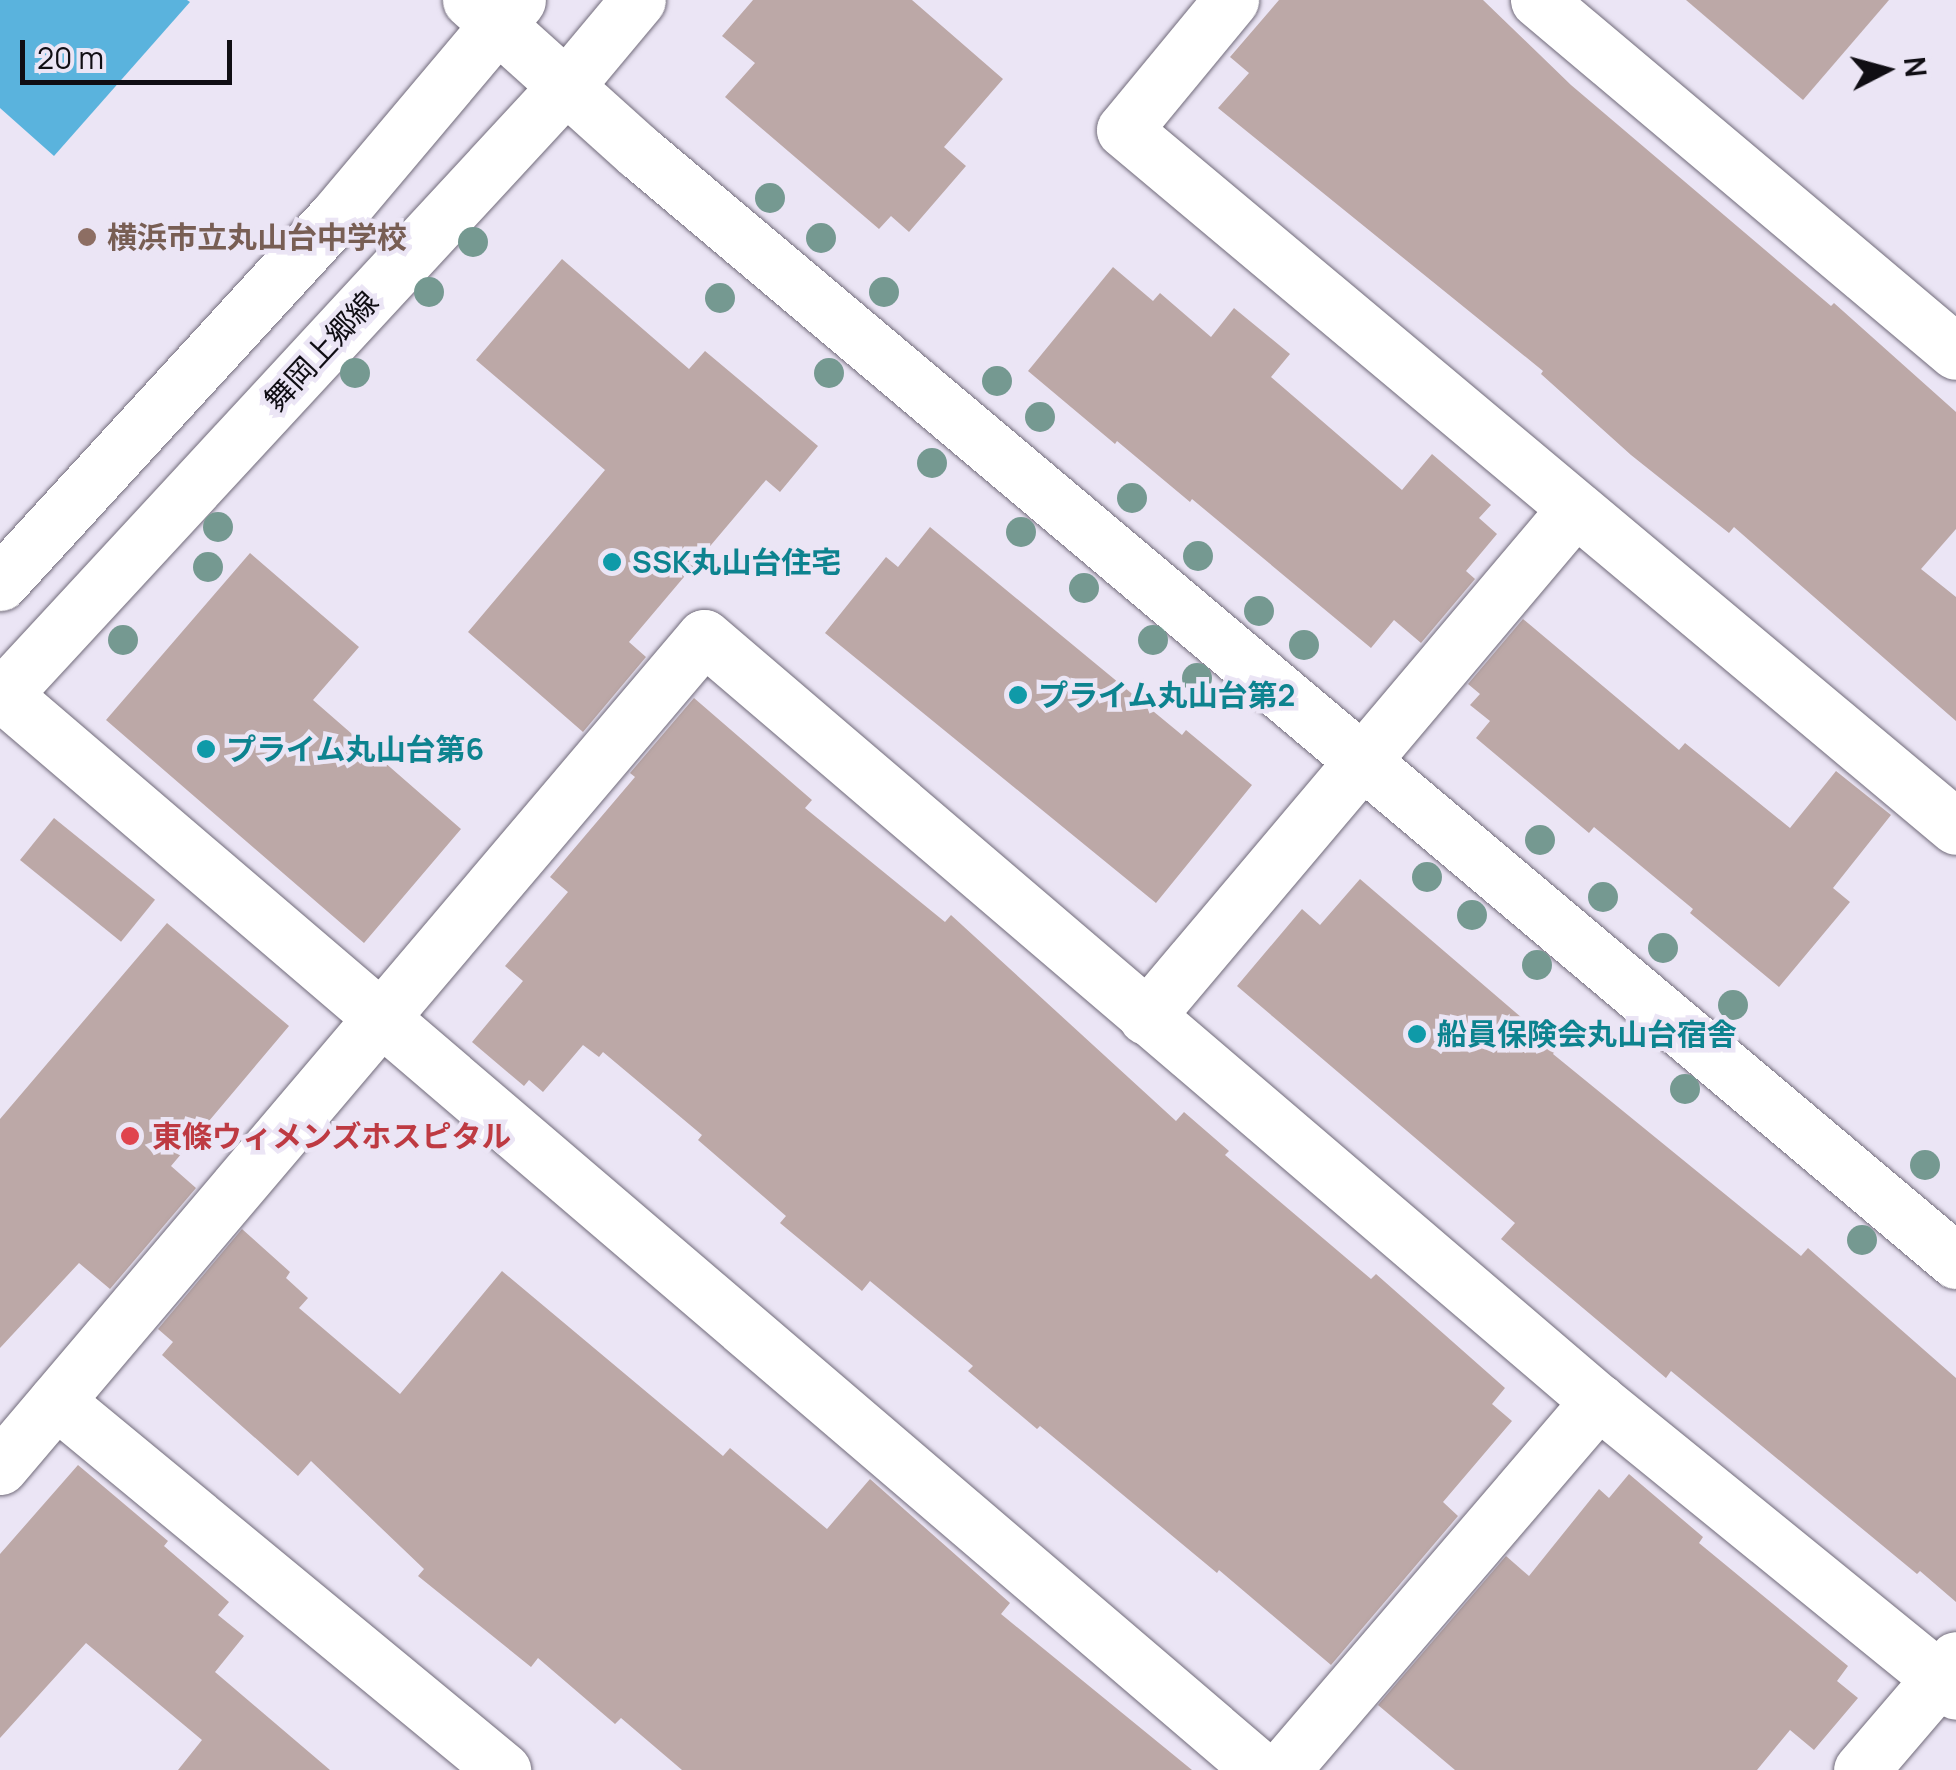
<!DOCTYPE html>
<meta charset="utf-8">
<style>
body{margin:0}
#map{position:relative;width:1956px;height:1770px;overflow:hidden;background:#ebe5f5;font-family:Manrope,"Noto Sans JP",sans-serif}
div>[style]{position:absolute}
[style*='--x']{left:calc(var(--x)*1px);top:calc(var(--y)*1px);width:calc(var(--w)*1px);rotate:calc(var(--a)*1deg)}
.water>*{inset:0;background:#5ab3dd}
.building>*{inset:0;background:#bca8a7;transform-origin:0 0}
.roads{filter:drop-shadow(0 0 2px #716b7a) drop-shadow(0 0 2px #716b7a)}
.street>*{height:55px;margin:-27.5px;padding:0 27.5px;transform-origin:27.5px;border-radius:27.5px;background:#fff}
.secondary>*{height:55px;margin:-27.5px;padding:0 27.5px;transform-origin:27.5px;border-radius:27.5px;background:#fff}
.trees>*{width:30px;height:30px;margin:-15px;border-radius:50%;background:#759991}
.dots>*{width:28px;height:28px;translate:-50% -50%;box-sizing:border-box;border:5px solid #ebe5f5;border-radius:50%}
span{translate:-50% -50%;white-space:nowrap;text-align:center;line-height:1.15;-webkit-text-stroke:9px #ebe5f5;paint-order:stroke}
.education-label{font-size:30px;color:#785e54;font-weight:700}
.left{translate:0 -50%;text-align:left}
.street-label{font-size:30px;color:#100e14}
.culture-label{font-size:30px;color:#0d838f;font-weight:700}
.health-label{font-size:30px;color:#be3a42;font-weight:700}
.north{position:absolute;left:1836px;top:20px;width:100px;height:100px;-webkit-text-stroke:8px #ebe5f5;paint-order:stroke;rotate:84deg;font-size:28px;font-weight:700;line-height:40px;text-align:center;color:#100e14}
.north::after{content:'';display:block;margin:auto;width:35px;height:45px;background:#100e14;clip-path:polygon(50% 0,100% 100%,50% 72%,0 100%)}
.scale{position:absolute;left:20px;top:40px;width:212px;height:45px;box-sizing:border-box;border:5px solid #100e14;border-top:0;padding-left:12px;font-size:30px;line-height:35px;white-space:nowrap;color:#100e14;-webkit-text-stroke:8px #ebe5f5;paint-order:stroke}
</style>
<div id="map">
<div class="water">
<div style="clip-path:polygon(0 0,187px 0,190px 2px,54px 156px,0 108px)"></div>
</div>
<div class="building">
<div style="clip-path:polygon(753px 0,912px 0,1003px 79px,944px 147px,966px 166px,909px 232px,891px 216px,879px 229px,725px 97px,755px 63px,722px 36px)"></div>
<div style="clip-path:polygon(1279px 0,1483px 0,1571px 85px,1831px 306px,1834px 303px,1956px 412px,1956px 529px,1921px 569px,1956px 597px,1956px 721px,1734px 527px,1729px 533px,1631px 455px,1541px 374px,1543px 371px,1218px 108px,1249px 73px,1230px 57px)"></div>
<div style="clip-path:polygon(1686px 0,1889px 0,1803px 100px)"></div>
<div style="clip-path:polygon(562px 259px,689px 369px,705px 351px,818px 446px,780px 492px,766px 480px,629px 642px,646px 657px,583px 732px,468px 632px,605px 470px,476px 360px)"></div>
<div style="clip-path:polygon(1113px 267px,1153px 301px,1160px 293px,1211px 337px,1234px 308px,1290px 354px,1271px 377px,1402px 490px,1432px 454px,1491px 505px,1479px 518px,1497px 534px,1466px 571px,1475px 579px,1421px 643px,1394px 620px,1371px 648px,1192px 499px,1190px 502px,1117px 441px,1115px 444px,1028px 371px)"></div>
<div style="clip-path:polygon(930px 527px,1182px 735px,1186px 730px,1252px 785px,1156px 903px,825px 633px,886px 557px,898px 567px)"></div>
<div style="clip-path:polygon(250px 553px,359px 647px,313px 700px,461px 829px,364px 943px,106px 720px)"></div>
<div style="clip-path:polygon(1523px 619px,1679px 750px,1685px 743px,1790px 828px,1836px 771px,1891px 815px,1833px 888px,1850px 902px,1779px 987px,1690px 913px,1693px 909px,1594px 827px,1589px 833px,1476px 738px,1490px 721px,1470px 705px,1480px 694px,1468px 684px)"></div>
<div style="clip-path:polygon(694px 698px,812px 800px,805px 808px,945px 922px,951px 915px,1176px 1121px,1184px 1112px,1229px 1151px,1225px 1155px,1371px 1279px,1376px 1274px,1505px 1388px,1492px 1404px,1512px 1421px,1443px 1502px,1458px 1516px,1331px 1665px,1219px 1570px,1217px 1573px,1040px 1426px,1037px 1429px,968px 1371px,973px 1366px,870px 1281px,862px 1291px,780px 1223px,786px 1216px,698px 1140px,702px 1135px,603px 1052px,599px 1057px,583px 1045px,543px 1092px,529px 1080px,524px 1086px,472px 1042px,523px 981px,505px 966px,568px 892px,550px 877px,635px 777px,630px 773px)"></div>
<div style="left:54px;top:818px;width:130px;height:54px;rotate:39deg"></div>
<div style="clip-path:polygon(1360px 879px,1557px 1048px,1553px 1054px,1801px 1256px,1808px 1248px,1956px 1378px,1956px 1602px,1920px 1571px,1917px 1574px,1671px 1371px,1666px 1378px,1501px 1239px,1515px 1223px,1237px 986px,1302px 909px,1320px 925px)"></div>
<div style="clip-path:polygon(167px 923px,289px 1026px,171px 1166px,196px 1188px,110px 1289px,79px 1263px,0 1348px,0 1119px)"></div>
<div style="clip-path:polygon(242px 1229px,290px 1272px,286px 1278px,308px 1298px,299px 1308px,400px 1394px,502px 1271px,723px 1456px,730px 1448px,827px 1529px,870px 1479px,1010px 1603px,1001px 1614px,1192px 1770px,682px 1770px,621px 1718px,615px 1724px,538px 1658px,531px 1667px,418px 1576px,424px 1569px,311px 1461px,298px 1476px,162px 1355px,173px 1342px,158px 1329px)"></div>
<div style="clip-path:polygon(78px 1465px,168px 1541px,164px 1546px,229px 1602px,218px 1615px,244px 1636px,215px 1672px,330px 1770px,178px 1770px,202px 1740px,86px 1643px,0 1738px,0 1554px)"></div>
<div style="clip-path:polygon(1629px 1474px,1703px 1537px,1699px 1543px,1848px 1666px,1837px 1681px,1858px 1698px,1814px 1750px,1790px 1730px,1757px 1770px,1455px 1770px,1378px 1705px,1506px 1556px,1529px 1576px,1599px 1489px,1609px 1498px)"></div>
</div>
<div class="roads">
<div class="street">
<div style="--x:1231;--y:0;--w:168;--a:129.5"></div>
<div style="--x:1124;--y:130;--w:1085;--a:39.95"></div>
<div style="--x:1538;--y:0;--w:546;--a:40.1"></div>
<div style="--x:0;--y:692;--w:1659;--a:40.53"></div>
<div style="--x:1146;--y:1017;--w:664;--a:-49.83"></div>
<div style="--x:56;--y:1401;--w:580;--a:39.54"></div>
<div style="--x:0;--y:1467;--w:1088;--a:-49.7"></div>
<div style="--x:704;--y:637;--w:1176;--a:40.52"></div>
<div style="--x:1598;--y:1401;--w:461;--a:39.1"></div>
<div style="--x:1282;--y:1770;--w:486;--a:-49.4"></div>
<div style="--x:1861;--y:1770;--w:146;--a:-49.4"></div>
</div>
<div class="secondary">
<div style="--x:470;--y:0;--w:227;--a:42"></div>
<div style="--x:639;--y:152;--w:1722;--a:40.1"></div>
<div style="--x:0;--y:583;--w:493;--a:-47.5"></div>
<div style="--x:333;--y:220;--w:287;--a:-49.9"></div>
<div style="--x:0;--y:698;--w:834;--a:-47.24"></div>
<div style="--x:566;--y:86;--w:112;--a:-50.1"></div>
</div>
</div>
<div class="trees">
<div style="left:770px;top:198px"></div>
<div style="left:821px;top:238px"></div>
<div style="left:473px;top:242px"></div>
<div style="left:429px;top:292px"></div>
<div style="left:884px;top:292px"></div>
<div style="left:720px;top:298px"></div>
<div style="left:355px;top:373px"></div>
<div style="left:829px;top:373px"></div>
<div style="left:997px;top:381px"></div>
<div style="left:1040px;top:417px"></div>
<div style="left:932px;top:463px"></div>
<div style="left:1132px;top:498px"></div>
<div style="left:218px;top:527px"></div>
<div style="left:1021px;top:532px"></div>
<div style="left:1198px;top:556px"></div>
<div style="left:208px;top:567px"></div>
<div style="left:1084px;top:588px"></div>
<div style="left:1259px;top:611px"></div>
<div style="left:123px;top:640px"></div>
<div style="left:1153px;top:640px"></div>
<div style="left:1304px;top:645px"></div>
<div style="left:1197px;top:678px"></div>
<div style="left:1540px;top:840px"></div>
<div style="left:1427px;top:877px"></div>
<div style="left:1603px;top:897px"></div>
<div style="left:1472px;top:915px"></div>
<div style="left:1663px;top:948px"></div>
<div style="left:1537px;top:965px"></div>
<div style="left:1733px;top:1005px"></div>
<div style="left:1685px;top:1089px"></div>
<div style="left:1925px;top:1165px"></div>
<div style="left:1862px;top:1240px"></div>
</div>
<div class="dots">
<div style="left:87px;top:237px;background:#8d6e63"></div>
<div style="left:612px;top:562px;background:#0f9aa8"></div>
<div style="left:1018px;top:695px;background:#0f9aa8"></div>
<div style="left:206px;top:749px;background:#0f9aa8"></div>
<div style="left:1417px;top:1034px;background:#0f9aa8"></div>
<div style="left:130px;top:1136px;background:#e0444e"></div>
</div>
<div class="education-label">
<span class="left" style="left:107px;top:237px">横浜市立丸山台中学校</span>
</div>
<div class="street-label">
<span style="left:321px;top:351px;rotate:-47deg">舞岡上郷線</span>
</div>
<div class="culture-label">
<span class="left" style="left:632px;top:562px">SSK丸山台住宅</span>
<span class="left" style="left:1038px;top:695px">プライム丸山台第2</span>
<span class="left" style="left:226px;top:749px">プライム丸山台第6</span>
<span class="left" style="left:1437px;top:1034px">船員保険会丸山台宿舎</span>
</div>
<div class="health-label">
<span class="left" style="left:152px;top:1136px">東條ウィメンズホスピタル</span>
</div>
<div class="north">N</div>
<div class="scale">20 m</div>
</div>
